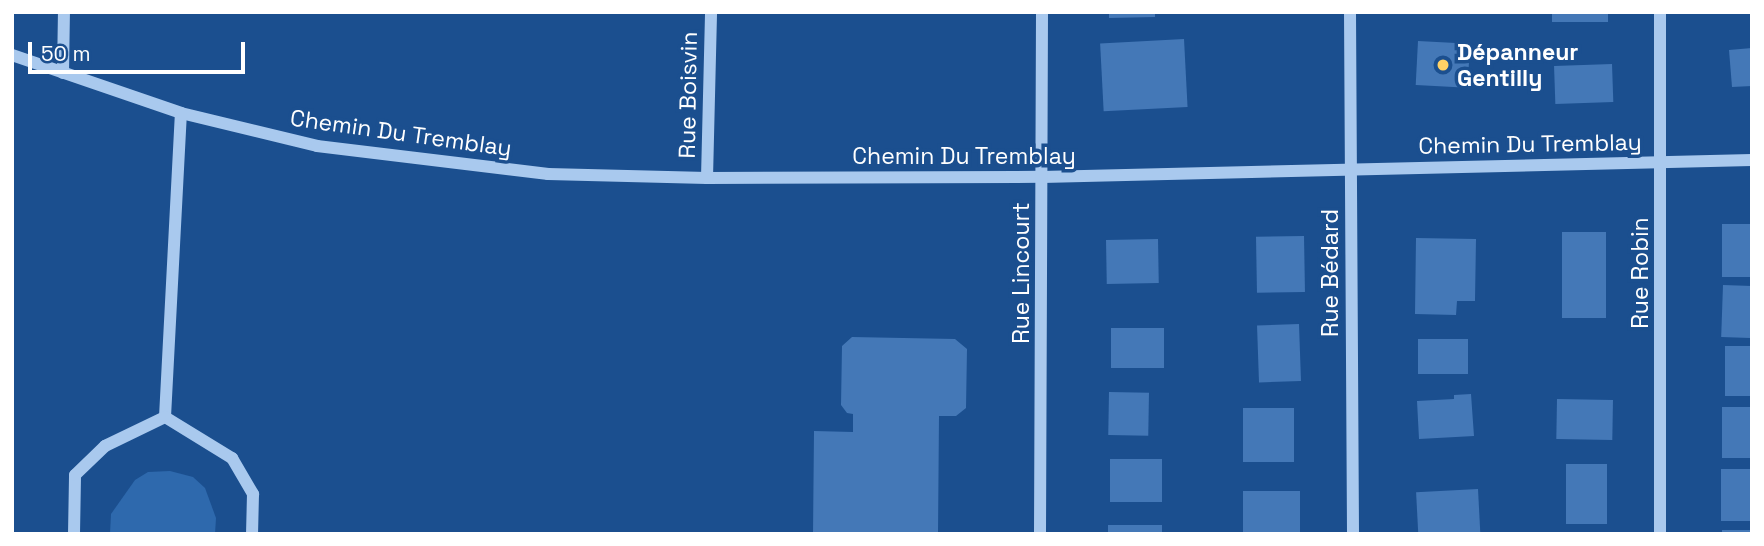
<!DOCTYPE html>
<meta charset="utf-8">
<style>
body{margin:0}
#map{position:relative;width:1764px;height:546px;overflow:hidden;background:#1b4f8f;font-family:"Space Grotesk",sans-serif}
div>[style]{position:absolute}
[style*='--x']{left:calc(var(--x)*1px);top:calc(var(--y)*1px);width:calc(var(--w)*1px);rotate:calc(var(--a)*1deg)}
.green>*{inset:0;background:#2e69ad}
.building>*{inset:0;background:#4478b7;transform-origin:0 0}
.minor>*{height:12px;margin:-6px;padding:0 6px;transform-origin:6px;border-radius:6px;background:#a9c9ee}
.dots>*{width:19px;height:19px;translate:-50% -50%;box-sizing:border-box;border:4px solid #1b4f8f;border-radius:50%}
span{translate:-50% -50%;white-space:nowrap;text-align:center;line-height:1.15;-webkit-text-stroke:7px #1b4f8f;paint-order:stroke}
.poi-label{font-size:23px;color:#fff;font-weight:700}
.left{translate:0 -50%;text-align:left}
.street-label{font-size:23px;color:#fff}
.frame{position:absolute;inset:0;border:14px solid #fff;pointer-events:none}
.scale{position:absolute;left:28px;top:42px;width:217px;height:32px;box-sizing:border-box;border:4px solid #fff;border-top:0;padding-left:9px;font-size:21px;line-height:24px;white-space:nowrap;color:#fff;-webkit-text-stroke:5px #1b4f8f;paint-order:stroke}
</style>
<div id="map">
<div class="green">
<div style="clip-path:polygon(170px 471px,193px 477px,205px 488px,216px 518px,215px 534px,110px 534px,111px 514px,135px 480px,148px 472px)"></div>
</div>
<div class="building">
<div style="clip-path:polygon(1109px 12px,1155px 12px,1155px 17px,1109px 18px)"></div>
<div style="left:1552px;top:12px;width:56px;height:10px"></div>
<div style="left:1184px;top:39px;width:68px;height:84px;rotate:87deg"></div>
<div style="left:1418px;top:41px;width:52px;height:44px;rotate:3deg"></div>
<div style="clip-path:polygon(1752px 48px,1752px 86px,1732px 87px,1729px 50px)"></div>
<div style="left:1612px;top:64px;width:38px;height:58px;rotate:88deg"></div>
<div style="left:1722px;top:224px;width:30px;height:53px"></div>
<div style="left:1562px;top:232px;width:44px;height:86px"></div>
<div style="left:1304px;top:236px;width:56px;height:48px;rotate:89deg"></div>
<div style="clip-path:polygon(1416px 238px,1476px 239px,1475px 301px,1457px 301px,1456px 315px,1415px 314px)"></div>
<div style="left:1158px;top:239px;width:44px;height:52px;rotate:89deg"></div>
<div style="left:1723px;top:285px;width:29px;height:52px;rotate:2deg"></div>
<div style="left:1299px;top:324px;width:57px;height:42px;rotate:88deg"></div>
<div style="left:1164px;top:328px;width:40px;height:53px;rotate:90deg"></div>
<div style="clip-path:polygon(852px 337px,955px 339px,967px 349px,966px 408px,956px 416px,939px 416px,938px 534px,813px 534px,814px 431px,853px 432px,853px 414px,847px 413px,841px 405px,842px 346px)"></div>
<div style="left:1418px;top:339px;width:50px;height:35px"></div>
<div style="left:1725px;top:346px;width:27px;height:50px"></div>
<div style="left:1109px;top:392px;width:40px;height:43px;rotate:1deg"></div>
<div style="clip-path:polygon(1471px 394px,1474px 436px,1419px 439px,1417px 401px,1454px 399px,1454px 395px)"></div>
<div style="left:1557px;top:399px;width:56px;height:40px;rotate:1deg"></div>
<div style="left:1722px;top:407px;width:30px;height:51px"></div>
<div style="left:1243px;top:408px;width:51px;height:54px"></div>
<div style="left:1110px;top:459px;width:52px;height:43px"></div>
<div style="left:1566px;top:464px;width:41px;height:60px"></div>
<div style="left:1721px;top:469px;width:31px;height:52px"></div>
<div style="left:1478px;top:489px;width:45px;height:62px;rotate:87deg"></div>
<div style="left:1243px;top:491px;width:57px;height:43px"></div>
<div style="left:1108px;top:525px;width:54px;height:9px"></div>
<div style="left:1722px;top:530px;width:30px;height:4px"></div>
</div>
<div class="minor">
<div style="--x:1350;--y:12;--w:522;--a:89.67"></div>
<div style="--x:1660;--y:12;--w:522;--a:90"></div>
<div style="--x:12;--y:55;--w:179;--a:18.9"></div>
<div style="--x:181;--y:113;--w:140;--a:13.6"></div>
<div style="--x:317;--y:146;--w:233;--a:6.9"></div>
<div style="--x:548;--y:174;--w:159;--a:1.4"></div>
<div style="--x:707;--y:178;--w:335;--a:-0.2"></div>
<div style="--x:1042;--y:177;--w:710;--a:-1.37"></div>
<div style="--x:63;--y:73;--w:61;--a:-89.1"></div>
<div style="--x:707;--y:178;--w:166;--a:-88.6"></div>
<div style="--x:165;--y:417;--w:304;--a:-87"></div>
<div style="--x:165;--y:417;--w:79;--a:31.5"></div>
<div style="--x:232;--y:458;--w:42;--a:59.7"></div>
<div style="--x:253;--y:494;--w:40;--a:91.4"></div>
<div style="--x:74;--y:534;--w:59;--a:-89"></div>
<div style="--x:75;--y:475;--w:42;--a:-44"></div>
<div style="--x:105;--y:446;--w:67;--a:-25.8"></div>
<div style="--x:1040;--y:534;--w:522;--a:-89.78"></div>
</div>
<div class="dots">
<div style="left:1443px;top:65px;background:#ffd166"></div>
</div>
<div class="poi-label">
<span class="left" style="left:1457px;top:65px">Dépanneur<br>Gentilly</span>
</div>
<div class="street-label">
<span style="left:688px;top:95px;rotate:-89deg">Rue Boisvin</span>
<span style="left:401px;top:133px;rotate:8deg">Chemin Du Tremblay</span>
<span style="left:1530px;top:144px;rotate:-1deg">Chemin Du Tremblay</span>
<span style="left:964px;top:156px">Chemin Du Tremblay</span>
<span style="left:1021px;top:273px;rotate:-90deg">Rue Lincourt</span>
<span style="left:1330px;top:273px;rotate:-90deg">Rue Bédard</span>
<span style="left:1640px;top:273px;rotate:-90deg">Rue Robin</span>
</div>
<div class="frame"></div>
<div class="scale">50 m</div>
</div>
